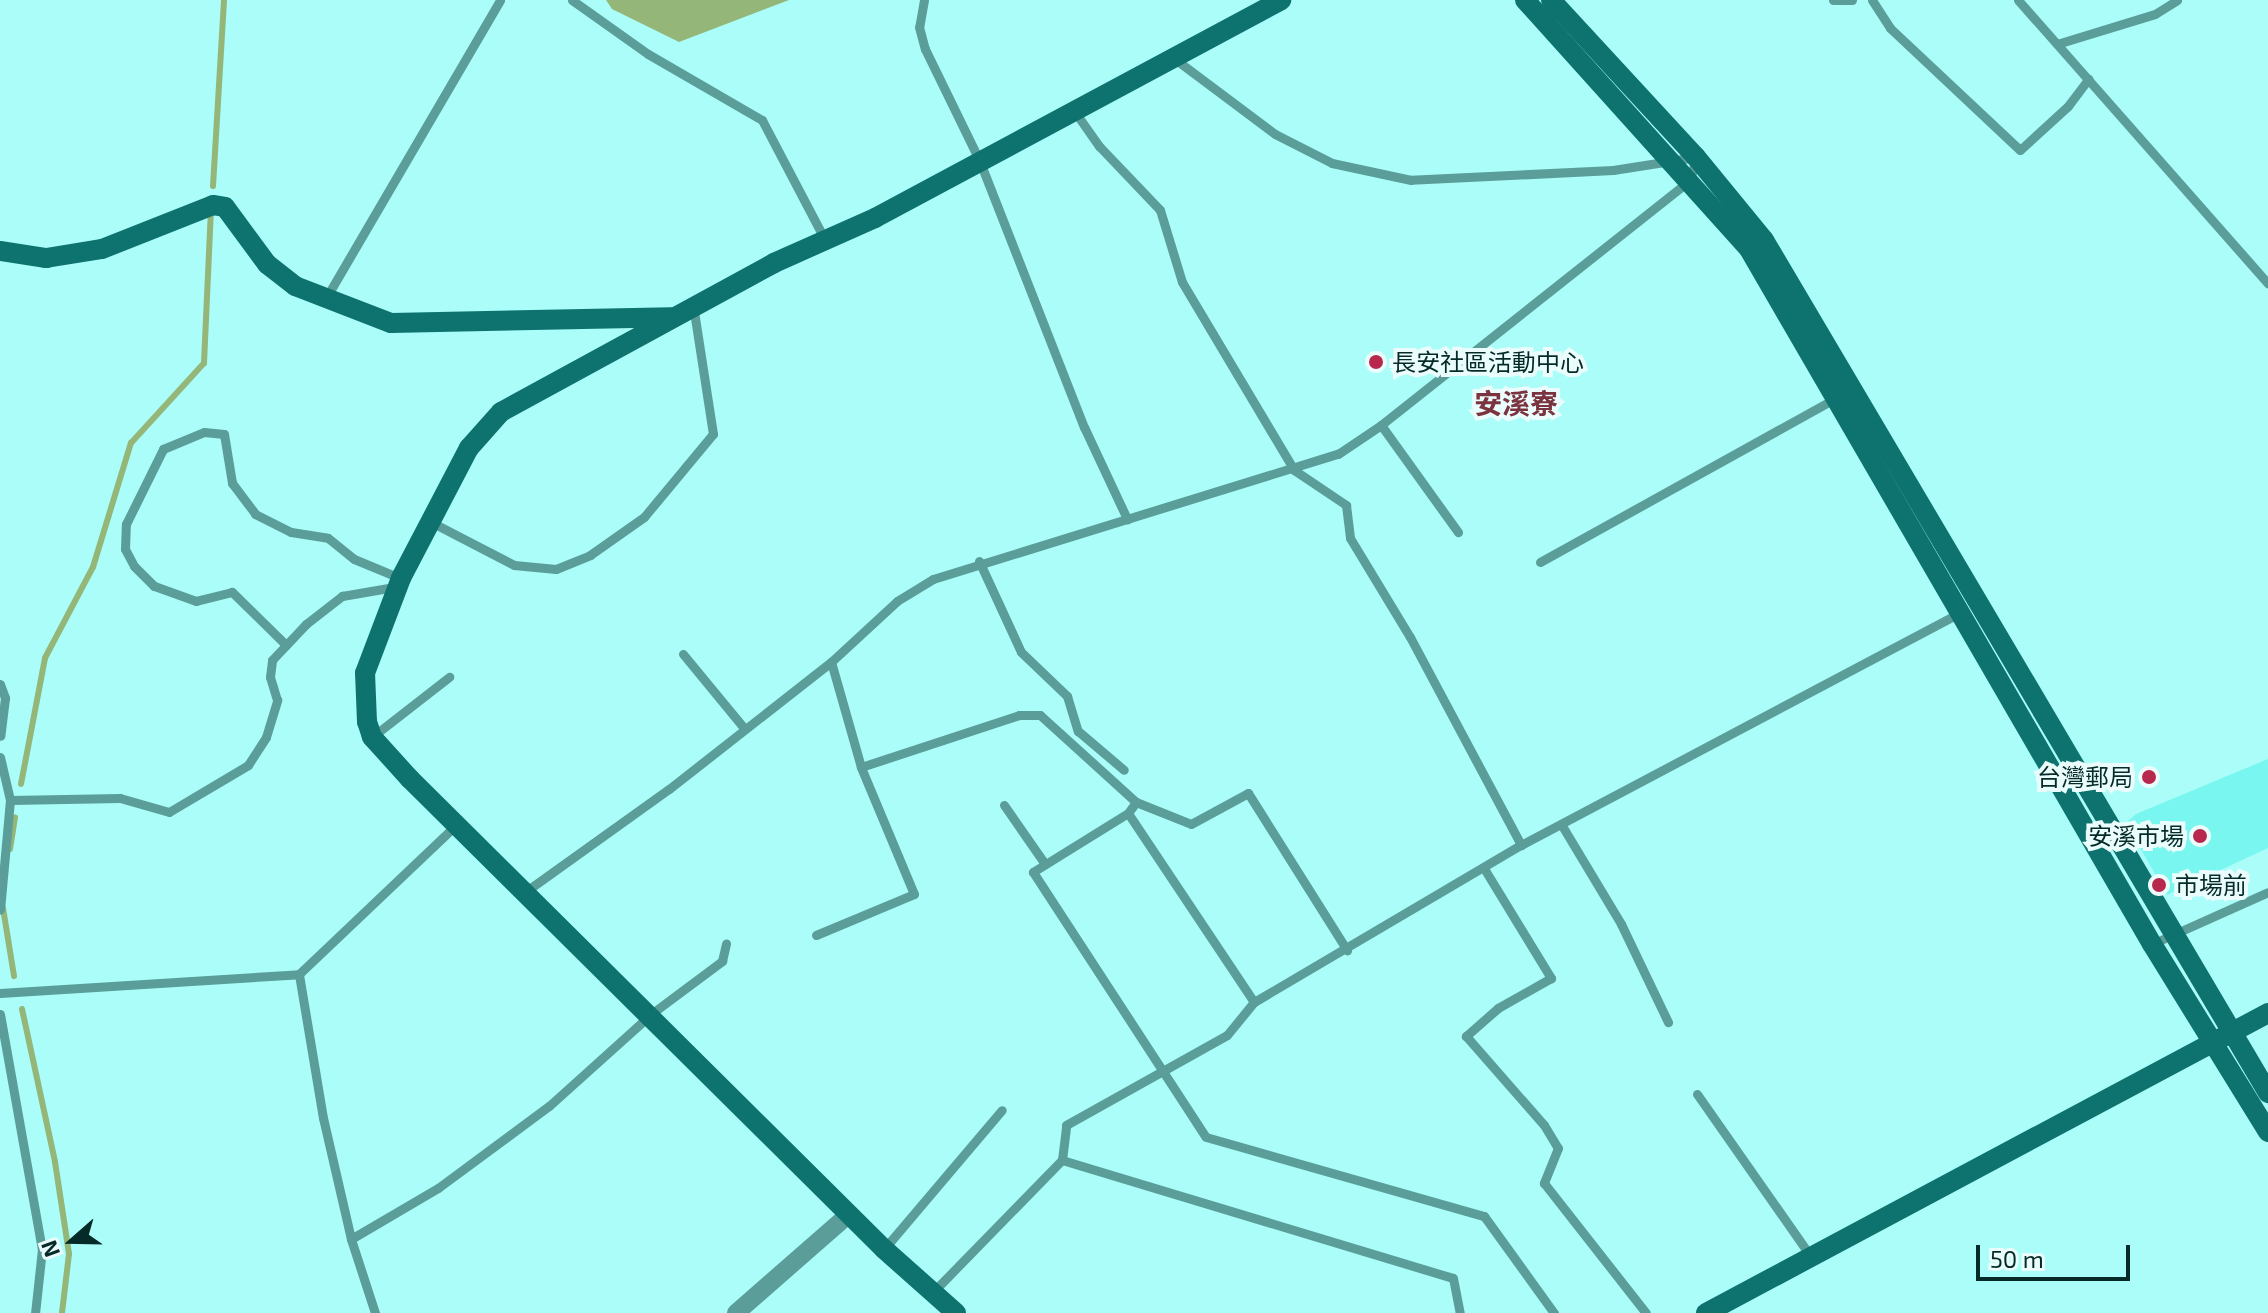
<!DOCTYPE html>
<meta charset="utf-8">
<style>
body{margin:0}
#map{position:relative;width:2268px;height:1313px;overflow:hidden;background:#aafdf8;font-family:"Exo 2","Noto Sans TC",sans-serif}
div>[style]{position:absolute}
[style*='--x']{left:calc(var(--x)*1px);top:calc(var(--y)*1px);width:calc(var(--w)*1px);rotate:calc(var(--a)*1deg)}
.built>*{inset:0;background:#7af6f0}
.water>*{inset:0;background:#94b678}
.stream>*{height:6px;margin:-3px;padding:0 3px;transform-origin:3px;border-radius:3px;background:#94b678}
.lane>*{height:9px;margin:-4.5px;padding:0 4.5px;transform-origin:4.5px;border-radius:4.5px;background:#5a9d99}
.street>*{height:18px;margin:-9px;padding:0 9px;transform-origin:9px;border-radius:9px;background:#5a9d99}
.secondary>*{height:20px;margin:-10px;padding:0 10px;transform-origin:10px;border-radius:10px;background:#0e736f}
.dots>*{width:22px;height:22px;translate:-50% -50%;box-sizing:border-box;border:4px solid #eafdfc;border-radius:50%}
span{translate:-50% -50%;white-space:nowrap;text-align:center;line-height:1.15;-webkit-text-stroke:8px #eafdfc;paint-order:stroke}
.poi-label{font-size:24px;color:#052a28}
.left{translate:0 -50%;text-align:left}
.right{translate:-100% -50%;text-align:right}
.quarter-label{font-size:28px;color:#7a333f;font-weight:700}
.north{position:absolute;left:32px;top:1201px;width:80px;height:80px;-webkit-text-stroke:6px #eafdfc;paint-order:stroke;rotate:250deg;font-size:22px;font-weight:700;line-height:32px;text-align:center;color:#052a28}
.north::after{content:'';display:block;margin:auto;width:28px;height:36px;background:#052a28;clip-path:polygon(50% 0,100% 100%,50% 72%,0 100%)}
.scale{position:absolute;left:1976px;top:1245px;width:154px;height:36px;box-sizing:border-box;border:4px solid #052a28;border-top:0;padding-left:10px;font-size:24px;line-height:28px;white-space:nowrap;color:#052a28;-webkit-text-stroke:6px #eafdfc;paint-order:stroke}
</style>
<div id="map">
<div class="built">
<div style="clip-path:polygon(2268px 759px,2268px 848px,2167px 895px,2126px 823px,2136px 814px)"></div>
</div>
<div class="water">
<div style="clip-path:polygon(606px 0,789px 0,679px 42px,612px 9px)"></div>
</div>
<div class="stream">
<div style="--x:213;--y:186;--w:186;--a:-86.6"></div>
<div style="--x:21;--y:784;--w:128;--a:-79.2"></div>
<div style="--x:45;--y:658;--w:103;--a:-62.2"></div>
<div style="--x:93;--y:567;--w:130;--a:-73"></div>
<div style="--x:131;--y:443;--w:108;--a:-47.6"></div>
<div style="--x:204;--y:363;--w:152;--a:-87.4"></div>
<div style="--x:10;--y:849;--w:32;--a:-81"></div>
<div style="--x:3;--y:908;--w:69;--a:80.8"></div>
<div style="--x:22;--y:1009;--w:157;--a:77.8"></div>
<div style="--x:55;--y:1162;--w:93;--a:81.3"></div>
<div style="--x:69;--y:1254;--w:59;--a:96.8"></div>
</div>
<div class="lane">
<div style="--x:572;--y:0;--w:93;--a:35.4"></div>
<div style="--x:648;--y:54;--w:132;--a:30.1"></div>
<div style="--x:762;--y:120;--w:136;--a:62.3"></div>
<div style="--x:924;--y:0;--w:27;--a:100"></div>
<div style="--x:919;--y:27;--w:23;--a:75"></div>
<div style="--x:925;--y:49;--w:126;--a:64"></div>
<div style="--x:980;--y:162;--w:285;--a:68.6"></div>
<div style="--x:1084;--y:427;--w:102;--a:64.9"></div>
<div style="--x:1833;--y:0;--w:19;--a:0"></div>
<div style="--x:1872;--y:0;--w:33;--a:57"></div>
<div style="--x:1890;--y:28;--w:178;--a:43.2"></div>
<div style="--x:2020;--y:150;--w:65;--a:-42.5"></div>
<div style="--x:2068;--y:106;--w:34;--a:-53"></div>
<div style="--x:2018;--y:0;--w:378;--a:48.6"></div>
<div style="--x:2057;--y:44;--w:102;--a:-17"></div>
<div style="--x:2155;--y:14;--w:26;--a:-32"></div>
<div style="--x:1075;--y:112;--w:42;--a:54.8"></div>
<div style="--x:1099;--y:146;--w:88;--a:46.4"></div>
<div style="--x:1160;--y:210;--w:75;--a:73"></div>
<div style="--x:1182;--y:282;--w:219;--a:59.2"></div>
<div style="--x:1294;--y:470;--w:63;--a:33.9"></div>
<div style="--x:1346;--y:505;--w:33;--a:83"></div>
<div style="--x:1350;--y:538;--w:116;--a:58.8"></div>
<div style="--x:1410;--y:637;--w:236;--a:61.9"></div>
<div style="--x:326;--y:298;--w:345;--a:-59.7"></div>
<div style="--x:1381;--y:425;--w:132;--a:54.3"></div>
<div style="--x:431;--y:522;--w:93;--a:27.4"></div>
<div style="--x:514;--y:565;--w:42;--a:5.4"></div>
<div style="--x:556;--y:569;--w:37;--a:-22"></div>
<div style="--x:590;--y:555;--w:66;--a:-35.1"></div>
<div style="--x:644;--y:517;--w:108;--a:-50.3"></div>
<div style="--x:713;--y:434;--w:124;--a:-98.8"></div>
<div style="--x:979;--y:561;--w:100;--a:65.2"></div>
<div style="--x:1021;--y:652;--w:64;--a:43.7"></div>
<div style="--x:1067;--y:696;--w:37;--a:73"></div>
<div style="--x:1078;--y:731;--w:60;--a:40.3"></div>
<div style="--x:1540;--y:562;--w:336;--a:-29"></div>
<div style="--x:286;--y:645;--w:76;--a:-135.5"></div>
<div style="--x:232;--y:592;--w:37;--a:166"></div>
<div style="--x:196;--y:601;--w:45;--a:-160.3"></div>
<div style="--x:154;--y:586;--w:28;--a:-135"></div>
<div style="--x:134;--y:566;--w:19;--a:-118"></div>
<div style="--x:125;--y:549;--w:25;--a:-88"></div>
<div style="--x:126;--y:524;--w:84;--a:-63.7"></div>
<div style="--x:163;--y:449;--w:44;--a:-22.5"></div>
<div style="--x:204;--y:432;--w:20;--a:6"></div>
<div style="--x:224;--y:434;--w:50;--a:80.7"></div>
<div style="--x:232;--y:483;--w:39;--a:53"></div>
<div style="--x:255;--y:514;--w:40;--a:26.6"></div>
<div style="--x:291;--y:532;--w:37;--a:9"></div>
<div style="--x:328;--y:538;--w:33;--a:39"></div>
<div style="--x:354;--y:559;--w:50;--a:22.4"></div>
<div style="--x:683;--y:654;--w:96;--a:50.5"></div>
<div style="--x:0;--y:684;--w:15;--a:70"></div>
<div style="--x:5;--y:698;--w:38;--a:97"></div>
<div style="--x:372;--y:737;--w:98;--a:-37.9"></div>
<div style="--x:0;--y:757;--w:44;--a:76.9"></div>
<div style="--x:10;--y:800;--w:110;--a:95.2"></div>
<div style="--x:861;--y:767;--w:166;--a:-18.2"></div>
<div style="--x:1019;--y:715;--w:21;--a:0"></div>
<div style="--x:1040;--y:715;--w:130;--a:42.2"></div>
<div style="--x:1136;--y:802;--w:14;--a:126"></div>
<div style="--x:10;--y:800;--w:110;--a:-1"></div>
<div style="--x:120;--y:798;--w:51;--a:15.9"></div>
<div style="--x:169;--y:812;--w:92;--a:-30.7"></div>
<div style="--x:248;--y:765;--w:33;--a:-57"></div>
<div style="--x:266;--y:737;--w:39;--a:-73"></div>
<div style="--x:277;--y:700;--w:24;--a:-107"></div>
<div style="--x:270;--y:677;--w:17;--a:-83"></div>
<div style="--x:272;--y:660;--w:50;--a:-46.6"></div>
<div style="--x:306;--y:624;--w:46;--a:-37.9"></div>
<div style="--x:342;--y:596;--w:53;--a:-9.8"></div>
<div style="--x:1136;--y:802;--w:59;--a:21.8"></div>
<div style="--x:1191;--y:824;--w:65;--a:-28.5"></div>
<div style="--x:1248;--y:793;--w:186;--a:57.8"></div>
<div style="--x:1004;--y:805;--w:72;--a:55.2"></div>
<div style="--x:1561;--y:824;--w:117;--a:59"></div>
<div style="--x:1621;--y:924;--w:109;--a:64.4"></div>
<div style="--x:1485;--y:870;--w:127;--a:58.6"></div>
<div style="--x:1551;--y:978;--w:61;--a:150.5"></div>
<div style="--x:1498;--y:1008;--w:43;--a:138.8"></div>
<div style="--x:1466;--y:1036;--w:118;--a:48.8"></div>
<div style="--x:1544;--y:1125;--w:27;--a:59"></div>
<div style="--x:1558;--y:1148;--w:38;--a:112"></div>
<div style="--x:1544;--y:1183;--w:165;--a:51.9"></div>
<div style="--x:525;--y:892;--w:177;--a:-35.6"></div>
<div style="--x:669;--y:789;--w:206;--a:-38.1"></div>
<div style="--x:831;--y:662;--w:90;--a:-42.7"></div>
<div style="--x:897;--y:601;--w:42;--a:-31.4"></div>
<div style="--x:933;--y:579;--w:424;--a:-17.2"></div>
<div style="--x:1338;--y:454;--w:52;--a:-34"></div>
<div style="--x:1381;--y:425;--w:394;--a:-38.4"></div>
<div style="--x:1690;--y:180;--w:24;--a:-75"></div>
<div style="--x:1696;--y:157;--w:84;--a:171.1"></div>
<div style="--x:1613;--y:170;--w:202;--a:177.2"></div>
<div style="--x:1411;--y:180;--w:81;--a:-167.9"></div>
<div style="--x:1332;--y:163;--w:64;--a:-153"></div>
<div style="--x:1275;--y:134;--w:129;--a:-143.2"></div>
<div style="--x:816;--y:935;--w:106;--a:-22.7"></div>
<div style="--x:914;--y:894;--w:138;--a:-112.7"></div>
<div style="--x:861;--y:767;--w:109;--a:-105.9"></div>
<div style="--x:2152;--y:944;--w:127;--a:-24.1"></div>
<div style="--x:0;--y:993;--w:300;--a:-3.6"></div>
<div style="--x:1254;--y:1002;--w:227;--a:-123.7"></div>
<div style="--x:1128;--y:813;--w:112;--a:148.2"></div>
<div style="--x:1033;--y:872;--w:316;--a:56.9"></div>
<div style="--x:1206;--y:1137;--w:289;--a:15.9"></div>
<div style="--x:1484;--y:1216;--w:120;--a:54.2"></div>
<div style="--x:0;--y:1014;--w:239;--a:79.9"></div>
<div style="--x:42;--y:1249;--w:64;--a:96.2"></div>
<div style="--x:1697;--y:1094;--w:200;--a:55"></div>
<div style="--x:1062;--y:1160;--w:408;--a:16.8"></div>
<div style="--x:1453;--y:1278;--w:36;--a:79"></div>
<div style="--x:351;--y:1239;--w:101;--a:-30.4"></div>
<div style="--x:438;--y:1188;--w:138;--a:-36.5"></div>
<div style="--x:549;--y:1106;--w:137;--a:-42"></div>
<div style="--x:651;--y:1014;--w:89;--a:-36.7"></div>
<div style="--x:722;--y:961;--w:18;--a:-77"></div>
<div style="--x:884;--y:1249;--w:182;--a:-49.7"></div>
<div style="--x:933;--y:1292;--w:185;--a:-45.7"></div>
<div style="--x:1062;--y:1160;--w:35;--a:-83"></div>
<div style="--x:1066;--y:1125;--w:184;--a:-29.2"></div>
<div style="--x:1227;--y:1035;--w:43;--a:-50.7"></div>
<div style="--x:1254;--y:1002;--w:310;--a:-30.5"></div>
<div style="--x:1521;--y:845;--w:496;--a:-27.9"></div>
<div style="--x:375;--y:1313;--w:78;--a:-108"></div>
<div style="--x:351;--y:1239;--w:124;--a:-103"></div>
<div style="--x:323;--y:1118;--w:146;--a:-99.5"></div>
<div style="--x:299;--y:974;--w:216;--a:-43.5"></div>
</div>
<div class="street">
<div style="--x:736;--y:1313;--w:150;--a:-41.2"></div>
</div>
<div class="secondary">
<div style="--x:1525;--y:0;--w:335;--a:48"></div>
<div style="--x:1749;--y:249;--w:803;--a:59.89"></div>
<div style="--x:2152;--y:944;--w:221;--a:58.3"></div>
<div style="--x:1551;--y:0;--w:214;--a:47.3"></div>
<div style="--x:1696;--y:157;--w:107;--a:50.7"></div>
<div style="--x:1764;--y:240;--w:991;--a:59.42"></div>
<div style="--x:0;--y:251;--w:47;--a:8.7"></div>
<div style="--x:46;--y:258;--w:57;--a:-9.1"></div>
<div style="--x:102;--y:249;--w:119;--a:-21.6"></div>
<div style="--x:213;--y:205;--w:12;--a:9"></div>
<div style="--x:225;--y:207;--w:71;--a:53.6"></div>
<div style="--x:267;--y:264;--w:36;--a:38"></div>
<div style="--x:295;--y:286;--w:103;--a:21.1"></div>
<div style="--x:391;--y:323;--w:280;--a:-1.2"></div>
<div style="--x:956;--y:1313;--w:96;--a:-138.4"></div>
<div style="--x:884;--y:1249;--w:668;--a:-135.24"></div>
<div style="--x:410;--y:779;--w:57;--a:-132.1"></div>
<div style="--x:372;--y:737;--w:16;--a:-108"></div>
<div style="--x:367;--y:722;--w:49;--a:-92.3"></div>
<div style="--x:365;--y:673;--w:102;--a:-69.2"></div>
<div style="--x:401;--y:578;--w:147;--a:-62.4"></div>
<div style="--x:469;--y:448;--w:48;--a:-48.4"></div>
<div style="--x:501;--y:412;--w:311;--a:-28.6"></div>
<div style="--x:774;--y:263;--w:111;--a:-24"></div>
<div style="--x:875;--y:218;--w:461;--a:-28.2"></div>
<div style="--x:1706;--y:1313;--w:637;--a:-28.09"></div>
</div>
<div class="dots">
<div style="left:1376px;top:362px;background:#b8284e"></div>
<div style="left:2149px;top:777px;background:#b8284e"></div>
<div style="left:2200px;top:836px;background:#b8284e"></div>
<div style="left:2159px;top:885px;background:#b8284e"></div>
</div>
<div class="poi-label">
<span class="left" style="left:1392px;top:362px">長安社區活動中心</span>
<span class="right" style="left:2133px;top:777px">台灣郵局</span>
<span class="right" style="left:2184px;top:836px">安溪市場</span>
<span class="left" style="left:2175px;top:885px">市場前</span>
</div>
<div class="quarter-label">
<span style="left:1516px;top:403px">安溪寮</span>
</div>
<div class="north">N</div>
<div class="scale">50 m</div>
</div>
